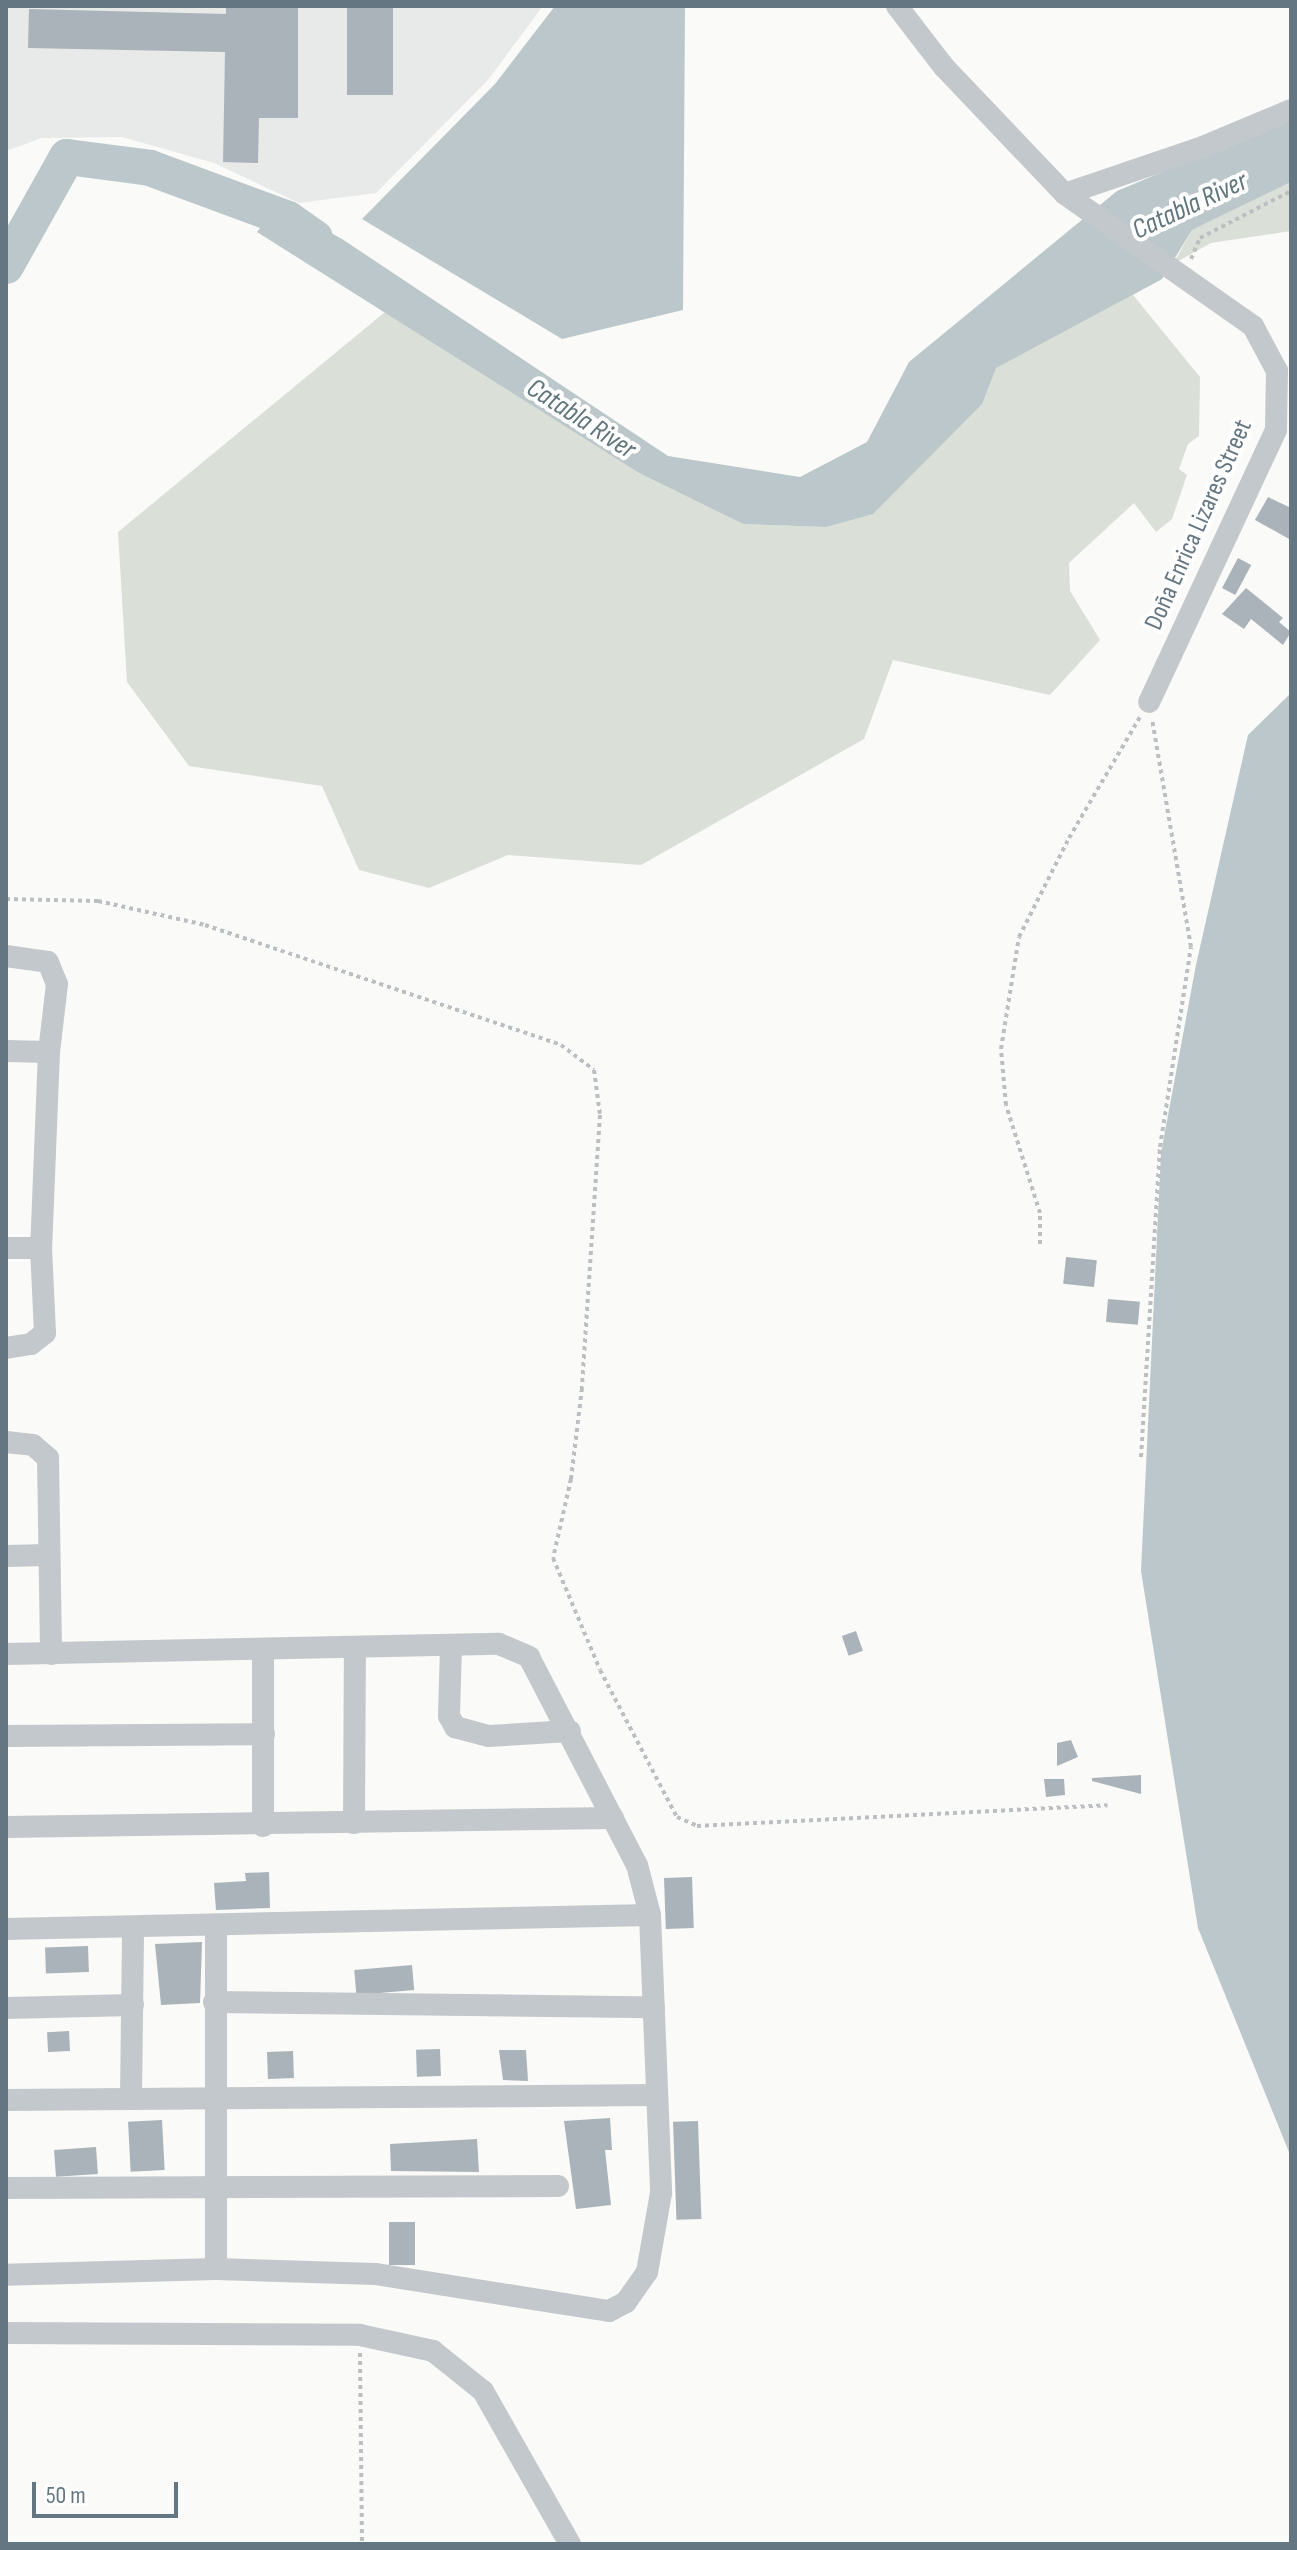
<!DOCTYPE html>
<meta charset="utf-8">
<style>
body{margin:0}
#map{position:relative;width:1297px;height:2550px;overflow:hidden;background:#fafaf8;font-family:"Sofia Sans Condensed",sans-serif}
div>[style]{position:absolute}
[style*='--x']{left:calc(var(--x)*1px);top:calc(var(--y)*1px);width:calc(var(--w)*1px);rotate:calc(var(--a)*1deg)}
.built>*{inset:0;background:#e8e9e9}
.green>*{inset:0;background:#dadfd7}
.water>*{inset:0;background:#bbc7cb}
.river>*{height:36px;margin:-18px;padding:0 18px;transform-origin:18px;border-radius:18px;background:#bbc7cb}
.building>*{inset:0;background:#aab3b9;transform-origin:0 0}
.path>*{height:4px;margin-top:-2px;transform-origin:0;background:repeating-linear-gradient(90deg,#bbbfc2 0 4px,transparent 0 8px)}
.street>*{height:22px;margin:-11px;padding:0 11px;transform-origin:11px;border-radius:11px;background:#c3c8cc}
span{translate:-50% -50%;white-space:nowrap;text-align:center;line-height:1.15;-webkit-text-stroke:8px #fff;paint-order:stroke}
.street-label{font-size:26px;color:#657683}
.water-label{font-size:28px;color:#60757c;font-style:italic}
.frame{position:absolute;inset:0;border:8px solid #657683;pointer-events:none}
.scale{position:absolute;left:32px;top:2482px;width:146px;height:36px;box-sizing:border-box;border:4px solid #657683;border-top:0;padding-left:10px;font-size:24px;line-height:28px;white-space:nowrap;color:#657683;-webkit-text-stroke:6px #fff;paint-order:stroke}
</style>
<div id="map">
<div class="built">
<div style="clip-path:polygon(6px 6px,543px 6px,488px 80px,376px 193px,299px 203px,214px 163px,122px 137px,42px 138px,6px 151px)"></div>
</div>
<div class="green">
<div style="clip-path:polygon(1291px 182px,1291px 231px,1211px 243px,1173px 264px,1192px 230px)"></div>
<div style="clip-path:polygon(1123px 257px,1162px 279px,1133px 295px,1200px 377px,1199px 436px,1188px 444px,1179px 469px,1187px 475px,1172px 519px,1156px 532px,1134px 503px,1069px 563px,1070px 591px,1100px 640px,1050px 695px,893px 660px,864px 739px,641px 865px,508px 855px,429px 888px,359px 870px,322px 786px,189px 766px,127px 682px,118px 532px,385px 312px,639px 473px,743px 524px,826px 527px,964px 364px)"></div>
</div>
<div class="water">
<div style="clip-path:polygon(555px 6px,685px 6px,683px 310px,562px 339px,362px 219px,495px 84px)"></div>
<div style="clip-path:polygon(1291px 118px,1291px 182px,1192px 230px,1162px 279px,996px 368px,982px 404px,873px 514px,826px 527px,743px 524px,639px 473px,257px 232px,279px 204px,342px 239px,668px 456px,800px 477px,867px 442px,909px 362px,1117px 191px)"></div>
<div style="clip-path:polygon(1291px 693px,1291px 2157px,1198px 1928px,1141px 1571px,1161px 1153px,1196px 965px,1248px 735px)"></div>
</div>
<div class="river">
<div style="--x:6;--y:266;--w:125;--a:-60.8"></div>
<div style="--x:67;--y:157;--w:84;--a:7.5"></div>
<div style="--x:150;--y:168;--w:147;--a:20.3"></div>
<div style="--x:288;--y:219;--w:33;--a:35"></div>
</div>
<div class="building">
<div style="clip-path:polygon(226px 6px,298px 6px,298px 118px,259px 118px,258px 163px,223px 162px,225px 52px,28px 48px,29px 9px,226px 14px)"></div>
<div style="left:347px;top:6px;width:46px;height:89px"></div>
<div style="clip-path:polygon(1268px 497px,1291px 508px,1291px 540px,1255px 520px)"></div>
<div style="left:1238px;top:558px;width:15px;height:34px;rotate:28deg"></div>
<div style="clip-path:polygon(1246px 588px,1283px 618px,1279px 622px,1291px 632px,1283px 645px,1251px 619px,1244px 629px,1222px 614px)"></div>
<div style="left:1066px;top:1257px;width:31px;height:27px;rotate:6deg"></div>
<div style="left:1108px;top:1299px;width:32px;height:23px;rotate:5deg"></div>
<div style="left:856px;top:1631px;width:21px;height:15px;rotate:71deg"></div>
<div style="clip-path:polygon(1071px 1740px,1078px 1757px,1057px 1766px,1057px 1743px)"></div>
<div style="clip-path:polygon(1141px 1775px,1141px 1794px,1092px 1781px,1092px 1778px)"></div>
<div style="clip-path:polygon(1044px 1779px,1064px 1779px,1065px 1795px,1046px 1797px)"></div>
<div style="clip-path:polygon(269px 1872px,270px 1908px,216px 1910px,214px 1883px,246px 1881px,245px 1873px)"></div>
<div style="left:692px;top:1877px;width:51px;height:28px;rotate:88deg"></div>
<div style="clip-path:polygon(202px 1942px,200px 2003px,161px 2005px,155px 1944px)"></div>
<div style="left:88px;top:1946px;width:26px;height:43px;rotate:88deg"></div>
<div style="left:412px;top:1965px;width:25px;height:58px;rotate:85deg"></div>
<div style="left:69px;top:2031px;width:20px;height:22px;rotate:87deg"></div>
<div style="left:440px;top:2049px;width:27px;height:24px;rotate:88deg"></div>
<div style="clip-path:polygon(499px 2050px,526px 2050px,528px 2081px,503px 2080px)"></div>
<div style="left:293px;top:2051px;width:27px;height:26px;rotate:88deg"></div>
<div style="clip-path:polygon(610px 2118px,612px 2150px,605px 2150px,611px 2205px,576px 2209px,564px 2121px)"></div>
<div style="left:162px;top:2120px;width:50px;height:34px;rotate:87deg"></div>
<div style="left:698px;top:2121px;width:98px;height:25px;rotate:88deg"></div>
<div style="clip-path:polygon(477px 2139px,479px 2172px,391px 2171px,390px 2144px)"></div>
<div style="left:96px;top:2147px;width:27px;height:42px;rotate:86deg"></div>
<div style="left:415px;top:2222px;width:43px;height:26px;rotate:90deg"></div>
</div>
<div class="path">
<div style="--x:1191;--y:259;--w:23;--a:-67"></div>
<div style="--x:1200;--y:238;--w:102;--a:-27.3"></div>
<div style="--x:6;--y:899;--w:92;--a:1.2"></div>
<div style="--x:98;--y:901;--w:110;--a:12.6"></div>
<div style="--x:205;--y:925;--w:376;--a:18.6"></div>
<div style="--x:561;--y:1045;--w:41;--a:37.1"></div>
<div style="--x:594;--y:1070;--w:45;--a:82.4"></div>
<div style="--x:600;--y:1115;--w:274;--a:93.8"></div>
<div style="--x:582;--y:1388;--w:92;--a:96.9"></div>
<div style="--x:571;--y:1479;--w:81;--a:102.8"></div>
<div style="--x:553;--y:1558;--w:121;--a:67.2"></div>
<div style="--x:600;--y:1670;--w:166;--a:62.4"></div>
<div style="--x:677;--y:1817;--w:22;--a:24"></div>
<div style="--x:697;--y:1826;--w:411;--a:-2.9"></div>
<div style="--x:1040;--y:1244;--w:31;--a:-90"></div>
<div style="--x:1040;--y:1213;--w:113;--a:-107.5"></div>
<div style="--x:1006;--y:1105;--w:56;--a:-95.1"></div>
<div style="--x:1001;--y:1049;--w:113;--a:-80.9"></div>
<div style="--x:1019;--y:937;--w:111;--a:-63.2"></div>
<div style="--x:1069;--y:838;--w:140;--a:-59.6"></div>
<div style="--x:1141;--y:1457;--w:311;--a:-86.5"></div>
<div style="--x:1160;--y:1147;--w:202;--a:-81.2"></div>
<div style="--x:1191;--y:947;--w:230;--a:-99.7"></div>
<div style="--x:360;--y:2353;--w:191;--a:89.4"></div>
</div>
<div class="street">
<div style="--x:897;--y:6;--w:77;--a:52.4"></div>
<div style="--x:944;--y:67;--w:175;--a:46.4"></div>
<div style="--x:1065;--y:194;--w:230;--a:35.1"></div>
<div style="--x:1253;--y:326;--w:51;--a:61.9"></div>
<div style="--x:1277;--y:371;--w:59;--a:91"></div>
<div style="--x:1276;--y:430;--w:300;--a:115"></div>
<div style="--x:1065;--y:194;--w:146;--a:-18.8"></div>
<div style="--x:1203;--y:147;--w:95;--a:-22.8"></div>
<div style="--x:6;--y:956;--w:42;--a:8.1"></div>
<div style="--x:48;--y:962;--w:24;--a:68"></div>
<div style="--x:57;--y:984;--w:68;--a:96.7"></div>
<div style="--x:49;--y:1052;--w:196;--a:92.3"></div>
<div style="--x:41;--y:1248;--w:85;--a:87.3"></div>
<div style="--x:45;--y:1333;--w:18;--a:142"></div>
<div style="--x:31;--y:1344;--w:25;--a:171"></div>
<div style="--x:6;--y:1051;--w:43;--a:1.3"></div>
<div style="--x:6;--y:1248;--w:35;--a:0"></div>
<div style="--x:6;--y:1442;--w:27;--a:6"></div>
<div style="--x:33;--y:1445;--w:20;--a:41"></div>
<div style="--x:48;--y:1458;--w:196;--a:89.1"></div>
<div style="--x:6;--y:1556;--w:42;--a:-1.4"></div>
<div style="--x:451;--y:1647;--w:69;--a:91.7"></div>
<div style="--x:449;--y:1716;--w:13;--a:61"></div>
<div style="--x:455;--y:1727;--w:35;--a:15"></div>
<div style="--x:489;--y:1736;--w:81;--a:-3.5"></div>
<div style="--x:6;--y:1654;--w:493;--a:-1.2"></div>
<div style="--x:499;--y:1644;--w:33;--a:23"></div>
<div style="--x:529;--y:1657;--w:234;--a:62.6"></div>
<div style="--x:637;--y:1865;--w:52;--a:75.4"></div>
<div style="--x:650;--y:1915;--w:278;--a:87.7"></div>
<div style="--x:661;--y:2193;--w:80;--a:100"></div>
<div style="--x:647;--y:2272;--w:37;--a:125"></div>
<div style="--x:626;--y:2302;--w:19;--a:152"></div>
<div style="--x:609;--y:2311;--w:237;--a:-171"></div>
<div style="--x:375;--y:2274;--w:159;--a:-178.2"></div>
<div style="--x:216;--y:2269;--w:210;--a:178.4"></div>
<div style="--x:6;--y:1736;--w:258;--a:-0.4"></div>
<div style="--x:354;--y:1823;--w:174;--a:-89.7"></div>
<div style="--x:263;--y:1826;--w:176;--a:-90"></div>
<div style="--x:6;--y:1827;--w:607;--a:-0.85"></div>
<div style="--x:216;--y:1928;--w:341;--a:90"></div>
<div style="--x:6;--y:1929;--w:644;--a:-1.25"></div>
<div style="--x:214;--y:2002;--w:440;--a:0.7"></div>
<div style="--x:6;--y:2008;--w:127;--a:-1.4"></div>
<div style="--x:131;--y:2098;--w:169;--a:-89.3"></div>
<div style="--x:6;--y:2100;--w:651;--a:-0.44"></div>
<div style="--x:6;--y:2188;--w:552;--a:-0.21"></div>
<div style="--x:6;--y:2333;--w:354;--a:0.3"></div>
<div style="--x:360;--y:2335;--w:75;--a:12.4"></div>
<div style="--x:433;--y:2351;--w:64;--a:38.7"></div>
<div style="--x:483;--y:2391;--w:176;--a:60.4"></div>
</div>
<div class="street-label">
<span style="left:1199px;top:525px;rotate:-66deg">Doña Enrica Lizares Street</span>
</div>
<div class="water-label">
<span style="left:1190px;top:206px;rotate:-25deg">Catabla River</span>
<span style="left:581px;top:419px;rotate:33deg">Catabla River</span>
</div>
<div class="frame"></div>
<div class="scale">50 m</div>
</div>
